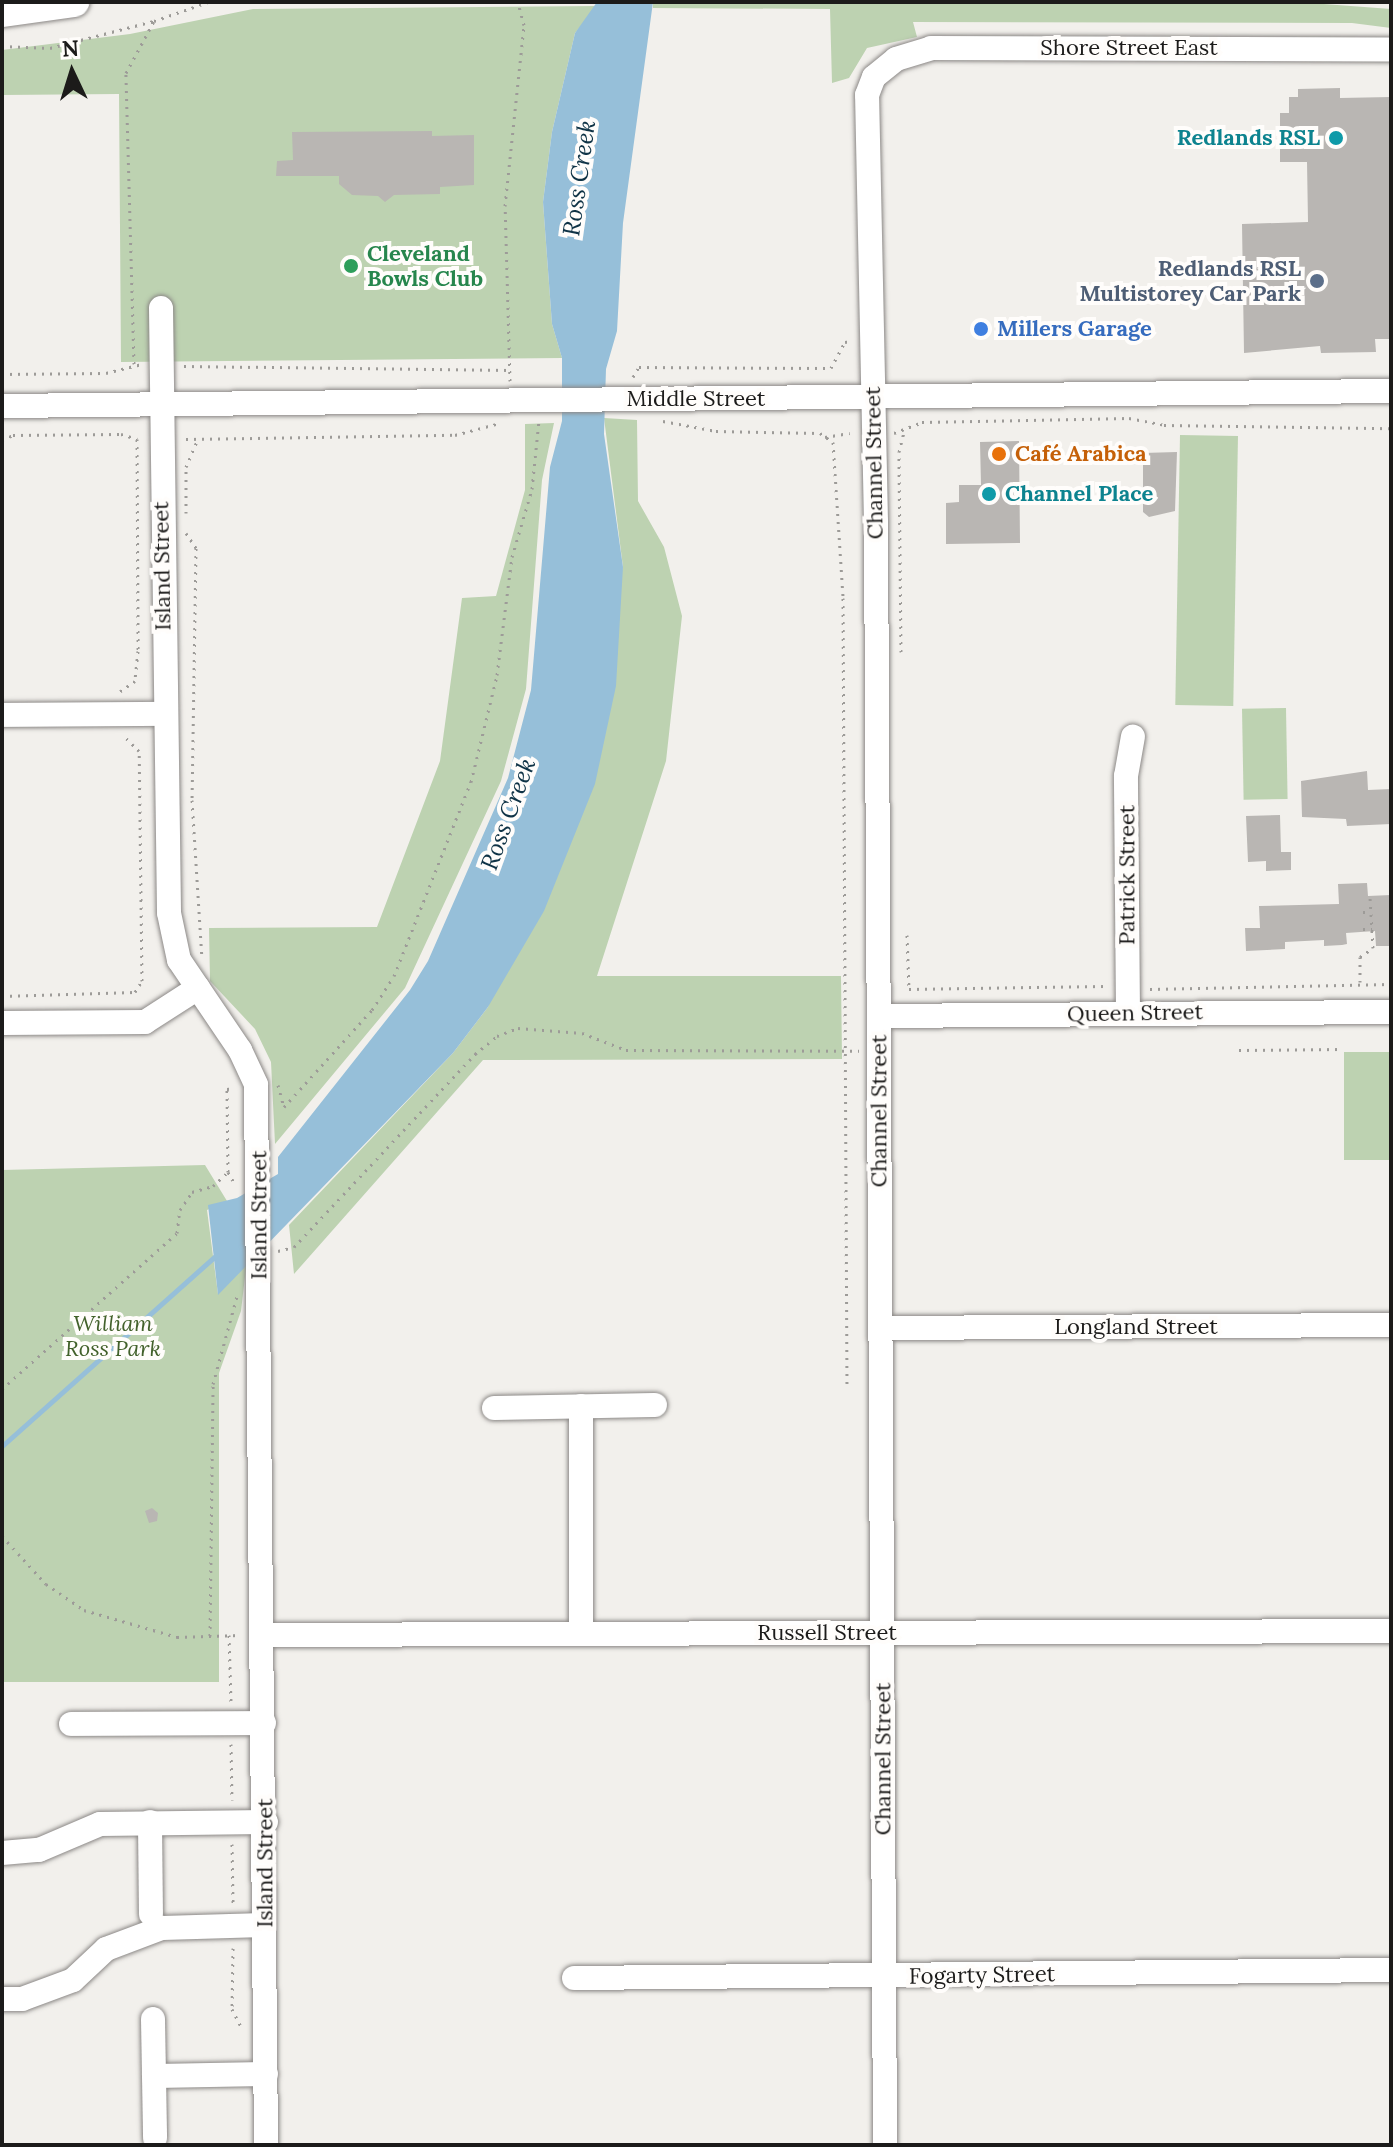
<!DOCTYPE html>
<meta charset="utf-8">
<style>
body{margin:0}
#map{position:relative;width:1393px;height:2147px;overflow:hidden;background:#f2f0ec;font-family:Lora,serif}
div>[style]{position:absolute}
[style*='--x']{left:calc(var(--x)*1px);top:calc(var(--y)*1px);width:calc(var(--w)*1px);rotate:calc(var(--a)*1deg)}
.green>*{inset:0;background:#bdd2b1;transform-origin:0 0}
.water>*{inset:0;background:#96bfd9}
.stream>*{height:5px;margin:-2.5px;padding:0 2.5px;transform-origin:2.5px;border-radius:2.5px;background:#96bfd9}
.building>*{inset:0;background:#b9b6b3}
.path>*{height:3px;margin-top:-1.5px;transform-origin:0;background:repeating-linear-gradient(90deg,#9d9b98 0 2px,transparent 0 8px)}
.roads{filter:drop-shadow(0 0 2px #8b8886) drop-shadow(0 0 2px #8b8886)}
.minor>*{height:24px;margin:-12px;padding:0 12px;transform-origin:12px;border-radius:12px;background:#fff}
.major>*{height:30px;margin:-15px;padding:0 15px;transform-origin:15px;border-radius:15px;background:#fff}
.dots>*{width:22px;height:22px;translate:-50% -50%;box-sizing:border-box;border:4px solid #fffdfb;border-radius:50%}
span{translate:-50% -50%;white-space:nowrap;text-align:center;line-height:1.15;-webkit-text-stroke:8px #fffdfb;paint-order:stroke}
.street-label{font-size:22px;color:#1c1b1a}
.culture-label{font-size:22px;color:#0d838f;font-weight:700}
.right{translate:-100% -50%;text-align:right}
.left{translate:0 -50%;text-align:left}
.leisure-label{font-size:22px;color:#27864d;font-weight:700}
.service-label{font-size:22px;color:#4e5e75;font-weight:700}
.shop-label{font-size:22px;color:#366cbe;font-weight:700}
.food-label{font-size:22px;color:#c56008;font-weight:700}
.park-label{font-size:22px;color:#42612b;font-style:italic}
.water-label{font-size:24px;color:#0f3346;font-style:italic}
.frame{position:absolute;inset:0;border:4px solid #1c1b1a;pointer-events:none}
.north{position:absolute;left:32px;top:32px;width:80px;height:80px;-webkit-text-stroke:6px #fffdfb;paint-order:stroke;rotate:356deg;font-size:22px;font-weight:700;line-height:32px;text-align:center;color:#1c1b1a}
.north::after{content:'';display:block;margin:auto;width:28px;height:36px;background:#1c1b1a;clip-path:polygon(50% 0,100% 100%,50% 72%,0 100%)}
</style>
<div id="map">
<div class="green">
<div style="clip-path:polygon(653px 2px,1297px 2px,1391px 9px,1391px 28px,1352px 23px,913px 22px,917px 37px,867px 48px,849px 78px,832px 83px,830px 9px,653px 8px)"></div>
<div style="clip-path:polygon(597px 6px,575px 33px,552px 132px,543px 202px,552px 324px,562px 358px,121px 362px,119px 94px,2px 95px,2px 50px,130px 34px,253px 9px)"></div>
<div style="clip-path:polygon(604px 418px,637px 420px,638px 501px,664px 547px,682px 616px,666px 761px,597px 976px,841px 976px,842px 1059px,483px 1060px,294px 1274px,289px 1225px,453px 1053px,488px 1007px,623px 567px)"></div>
<div style="clip-path:polygon(554px 423px,542px 480px,526px 689px,501px 781px,405px 988px,275px 1144px,271px 1062px,255px 1029px,210px 981px,209px 928px,377px 927px,440px 761px,462px 598px,496px 596px,525px 490px,525px 424px)"></div>
<div style="left:1180px;top:435px;width:58px;height:270px;rotate:1deg"></div>
<div style="left:1286px;top:708px;width:91px;height:44px;rotate:89deg"></div>
<div style="left:1391px;top:1052px;width:108px;height:47px;rotate:90deg"></div>
<div style="clip-path:polygon(205px 1165px,227px 1201px,207px 1210px,218px 1294px,247px 1260px,241px 1311px,219px 1373px,219px 1682px,2px 1682px,2px 1170px)"></div>
</div>
<div class="water">
<div style="clip-path:polygon(597px 2px,653px 2px,623px 223px,617px 331px,606px 369px,604px 434px,623px 567px,616px 686px,595px 784px,544px 911px,488px 1007px,453px 1053px,218px 1295px,208px 1205px,237px 1198px,278px 1174px,278px 1157px,410px 990px,428px 961px,508px 778px,531px 690px,550px 467px,562px 421px,562px 358px,552px 324px,543px 202px,552px 132px,575px 33px)"></div>
</div>
<div class="stream">
<div style="--x:2;--y:1446;--w:287;--a:-41.7"></div>
</div>
<div class="building">
<div style="clip-path:polygon(1340px 88px,1340px 98px,1391px 97px,1391px 339px,1375px 339px,1376px 352px,1321px 353px,1320px 346px,1244px 353px,1242px 224px,1308px 222px,1307px 162px,1280px 162px,1280px 113px,1289px 113px,1289px 97px,1298px 97px,1298px 89px)"></div>
<div style="clip-path:polygon(432px 131px,432px 136px,474px 135px,474px 185px,440px 187px,440px 194px,394px 195px,385px 202px,378px 196px,352px 195px,339px 184px,339px 176px,276px 176px,277px 161px,293px 160px,292px 132px)"></div>
<div style="clip-path:polygon(1019px 441px,1020px 543px,946px 544px,946px 503px,959px 502px,959px 485px,981px 485px,980px 442px)"></div>
<div style="clip-path:polygon(1177px 452px,1175px 511px,1149px 517px,1143px 512px,1143px 453px)"></div>
<div style="clip-path:polygon(1367px 771px,1368px 790px,1391px 789px,1391px 824px,1347px 826px,1346px 819px,1302px 817px,1301px 781px)"></div>
<div style="clip-path:polygon(1280px 815px,1281px 852px,1291px 852px,1291px 870px,1266px 871px,1266px 861px,1248px 862px,1246px 816px)"></div>
<div style="clip-path:polygon(1367px 883px,1368px 896px,1391px 895px,1391px 946px,1376px 946px,1375px 931px,1346px 933px,1347px 944px,1342px 945px,1324px 946px,1324px 940px,1285px 942px,1285px 949px,1246px 951px,1245px 928px,1260px 928px,1259px 906px,1339px 904px,1338px 884px)"></div>
<div style="clip-path:polygon(152px 1508px,158px 1513px,157px 1521px,149px 1523px,145px 1511px)"></div>
</div>
<div class="path">
<div style="--x:2;--y:46;--w:48;--a:2.4"></div>
<div style="--x:50;--y:48;--w:107;--a:-14.6"></div>
<div style="--x:134;--y:364;--w:291;--a:-91.6"></div>
<div style="--x:126;--y:73;--w:59;--a:-61.7"></div>
<div style="--x:154;--y:21;--w:57;--a:-19.4"></div>
<div style="--x:184;--y:366;--w:326;--a:0.7"></div>
<div style="--x:2;--y:374;--w:104;--a:-0.6"></div>
<div style="--x:106;--y:373;--w:36;--a:-14"></div>
<div style="--x:633;--y:377;--w:12;--a:-59"></div>
<div style="--x:639;--y:367;--w:192;--a:0.3"></div>
<div style="--x:831;--y:368;--w:30;--a:-62"></div>
<div style="--x:845;--y:342;--w:7;--a:-8"></div>
<div style="--x:510;--y:381;--w:175;--a:-91.6"></div>
<div style="--x:505;--y:206;--w:182;--a:-84"></div>
<div style="--x:524;--y:25;--w:24;--a:-105"></div>
<div style="--x:663;--y:421;--w:54;--a:10.7"></div>
<div style="--x:716;--y:431;--w:104;--a:1.1"></div>
<div style="--x:820;--y:433;--w:16;--a:35"></div>
<div style="--x:833;--y:442;--w:156;--a:86.3"></div>
<div style="--x:843;--y:598;--w:790;--a:89.71"></div>
<div style="--x:894;--y:433;--w:30;--a:-21"></div>
<div style="--x:922;--y:422;--w:207;--a:-1.1"></div>
<div style="--x:1129;--y:418;--w:36;--a:11"></div>
<div style="--x:1164;--y:425;--w:227;--a:0.8"></div>
<div style="--x:825;--y:437;--w:25;--a:-9"></div>
<div style="--x:186;--y:439;--w:269;--a:-0.9"></div>
<div style="--x:455;--y:435;--w:47;--a:-14.9"></div>
<div style="--x:2;--y:440;--w:12;--a:-24"></div>
<div style="--x:13;--y:435;--w:108;--a:-0.5"></div>
<div style="--x:121;--y:434;--w:17;--a:17"></div>
<div style="--x:137;--y:439;--w:212;--a:89.7"></div>
<div style="--x:138;--y:651;--w:30;--a:96"></div>
<div style="--x:135;--y:681;--w:21;--a:145"></div>
<div style="--x:186;--y:513;--w:46;--a:-90"></div>
<div style="--x:186;--y:467;--w:30;--a:-67"></div>
<div style="--x:186;--y:533;--w:18;--a:56"></div>
<div style="--x:196;--y:548;--w:252;--a:90.9"></div>
<div style="--x:192;--y:800;--w:157;--a:86.4"></div>
<div style="--x:901;--y:652;--w:200;--a:-90.6"></div>
<div style="--x:899;--y:452;--w:21;--a:-76"></div>
<div style="--x:1363;--y:912;--w:8;--a:0"></div>
<div style="--x:1363;--y:929;--w:9;--a:0"></div>
<div style="--x:907;--y:935;--w:54;--a:87.9"></div>
<div style="--x:909;--y:989;--w:197;--a:-0.9"></div>
<div style="--x:1360;--y:982;--w:25;--a:-90"></div>
<div style="--x:1360;--y:957;--w:16;--a:-35"></div>
<div style="--x:1373;--y:948;--w:51;--a:-93.4"></div>
<div style="--x:1150;--y:989;--w:241;--a:-1.2"></div>
<div style="--x:2;--y:996;--w:133;--a:-1.7"></div>
<div style="--x:135;--y:992;--w:13;--a:-58"></div>
<div style="--x:142;--y:981;--w:230;--a:-90.7"></div>
<div style="--x:139;--y:751;--w:21;--a:-135"></div>
<div style="--x:1239;--y:1050;--w:103;--a:-0.6"></div>
<div style="--x:278;--y:1085;--w:23;--a:75"></div>
<div style="--x:284;--y:1107;--w:131;--a:-47.8"></div>
<div style="--x:372;--y:1010;--w:40;--a:-57.1"></div>
<div style="--x:394;--y:976;--w:209;--a:-68.4"></div>
<div style="--x:471;--y:782;--w:110;--a:-76.3"></div>
<div style="--x:497;--y:675;--w:119;--a:-82.8"></div>
<div style="--x:512;--y:557;--w:71;--a:-73.6"></div>
<div style="--x:532;--y:489;--w:69;--a:-84.2"></div>
<div style="--x:228;--y:1172;--w:14;--a:60"></div>
<div style="--x:278;--y:1251;--w:16;--a:-14"></div>
<div style="--x:294;--y:1247;--w:265;--a:-46.8"></div>
<div style="--x:475;--y:1054;--w:28;--a:-39"></div>
<div style="--x:497;--y:1036;--w:22;--a:-21"></div>
<div style="--x:518;--y:1028;--w:64;--a:4.5"></div>
<div style="--x:582;--y:1033;--w:47;--a:21.1"></div>
<div style="--x:626;--y:1050;--w:233;--a:0.2"></div>
<div style="--x:2;--y:1389;--w:234;--a:-41.7"></div>
<div style="--x:177;--y:1233;--w:23;--a:-83"></div>
<div style="--x:180;--y:1210;--w:22;--a:-56"></div>
<div style="--x:192;--y:1192;--w:22;--a:-16"></div>
<div style="--x:213;--y:1186;--w:21;--a:-43"></div>
<div style="--x:228;--y:1172;--w:83;--a:-90.7"></div>
<div style="--x:227;--y:1089;--w:7;--a:-8"></div>
<div style="--x:2;--y:1536;--w:65;--a:47.5"></div>
<div style="--x:46;--y:1584;--w:46;--a:34.4"></div>
<div style="--x:84;--y:1610;--w:97;--a:16.2"></div>
<div style="--x:177;--y:1637;--w:64;--a:-1.8"></div>
<div style="--x:229;--y:1635;--w:69;--a:88.3"></div>
<div style="--x:210;--y:1636;--w:252;--a:-89.3"></div>
<div style="--x:213;--y:1384;--w:91;--a:-74.7"></div>
<div style="--x:231;--y:1744;--w:56;--a:89"></div>
<div style="--x:232;--y:1844;--w:60;--a:89"></div>
<div style="--x:233;--y:1948;--w:61;--a:90.9"></div>
<div style="--x:232;--y:2009;--w:22;--a:63"></div>
</div>
<div class="roads">
<div class="minor">
<div style="--x:161;--y:308;--w:605;--a:89.24"></div>
<div style="--x:169;--y:913;--w:48;--a:78"></div>
<div style="--x:179;--y:960;--w:109;--a:55.9"></div>
<div style="--x:240;--y:1050;--w:38;--a:65"></div>
<div style="--x:256;--y:1085;--w:1060;--a:89.46"></div>
<div style="--x:2;--y:406;--w:1389;--a:-0.62"></div>
<div style="--x:2;--y:715;--w:162;--a:-0.4"></div>
<div style="--x:1128;--y:1013;--w:237;--a:-90.5"></div>
<div style="--x:1126;--y:776;--w:40;--a:-80"></div>
<div style="--x:879;--y:1016;--w:512;--a:-0.45"></div>
<div style="--x:2;--y:1023;--w:143;--a:-0.4"></div>
<div style="--x:145;--y:1022;--w:63;--a:-32.7"></div>
<div style="--x:881;--y:1328;--w:510;--a:-0.34"></div>
<div style="--x:581;--y:1406;--w:227;--a:90"></div>
<div style="--x:494;--y:1408;--w:161;--a:-1.1"></div>
<div style="--x:262;--y:1635;--w:1129;--a:-0.2"></div>
<div style="--x:71;--y:1724;--w:193;--a:-0.3"></div>
<div style="--x:150;--y:1822;--w:92;--a:89.4"></div>
<div style="--x:2;--y:1853;--w:37;--a:-5"></div>
<div style="--x:39;--y:1850;--w:66;--a:-23.1"></div>
<div style="--x:100;--y:1824;--w:166;--a:-0.7"></div>
<div style="--x:574;--y:1978;--w:817;--a:-0.56"></div>
<div style="--x:2;--y:1999;--w:20;--a:0"></div>
<div style="--x:22;--y:1999;--w:54;--a:-20.4"></div>
<div style="--x:73;--y:1980;--w:45;--a:-43.2"></div>
<div style="--x:106;--y:1949;--w:60;--a:-20.6"></div>
<div style="--x:162;--y:1928;--w:102;--a:-1.7"></div>
<div style="--x:153;--y:2019;--w:119;--a:89"></div>
<div style="--x:154;--y:2076;--w:112;--a:-1"></div>
<div style="--x:885;--y:2145;--w:1623;--a:-90.32"></div>
<div style="--x:876;--y:522;--w:427;--a:-91.2"></div>
<div style="--x:867;--y:95;--w:19;--a:-69"></div>
<div style="--x:874;--y:77;--w:28;--a:-39"></div>
<div style="--x:896;--y:59;--w:37;--a:-17"></div>
<div style="--x:931;--y:48;--w:460;--a:0.2"></div>
</div>
<div class="major">
<div style="--x:2;--y:12;--w:73;--a:-7.9"></div>
</div>
</div>
<div class="dots">
<div style="left:1336px;top:138px;background:#0f9aa8"></div>
<div style="left:351px;top:266px;background:#2e9e5b"></div>
<div style="left:1317px;top:281px;background:#5c6f8a"></div>
<div style="left:981px;top:329px;background:#3f7fe0"></div>
<div style="left:999px;top:454px;background:#e8710a"></div>
<div style="left:989px;top:494px;background:#0f9aa8"></div>
</div>
<div class="street-label">
<span style="left:1129px;top:48px">Shore Street East</span>
<span style="left:696px;top:399px">Middle Street</span>
<span style="left:874px;top:463px;rotate:-91deg">Channel Street</span>
<span style="left:162px;top:566px;rotate:-91deg">Island Street</span>
<span style="left:1127px;top:875px;rotate:-90deg">Patrick Street</span>
<span style="left:1135px;top:1013px;rotate:-1deg">Queen Street</span>
<span style="left:879px;top:1111px;rotate:-90deg">Channel Street</span>
<span style="left:259px;top:1215px;rotate:-90deg">Island Street</span>
<span style="left:1136px;top:1327px">Longland Street</span>
<span style="left:827px;top:1633px">Russell Street</span>
<span style="left:883px;top:1759px;rotate:-90deg">Channel Street</span>
<span style="left:265px;top:1863px;rotate:-90deg">Island Street</span>
<span style="left:982px;top:1975px;rotate:-1deg">Fogarty Street</span>
</div>
<div class="culture-label">
<span class="right" style="left:1320px;top:138px">Redlands RSL</span>
<span class="left" style="left:1005px;top:494px">Channel Place</span>
</div>
<div class="leisure-label">
<span class="left" style="left:367px;top:266px">Cleveland<br>Bowls Club</span>
</div>
<div class="service-label">
<span class="right" style="left:1301px;top:281px">Redlands RSL<br>Multistorey Car Park</span>
</div>
<div class="shop-label">
<span class="left" style="left:997px;top:329px">Millers Garage</span>
</div>
<div class="food-label">
<span class="left" style="left:1015px;top:454px">Café Arabica</span>
</div>
<div class="park-label">
<span style="left:113px;top:1336px">William<br>Ross Park</span>
</div>
<div class="water-label">
<span style="left:579px;top:178px;rotate:-82deg">Ross Creek</span>
<span style="left:508px;top:814px;rotate:-70deg">Ross Creek</span>
</div>
<div class="frame"></div>
<div class="north">N</div>
</div>
